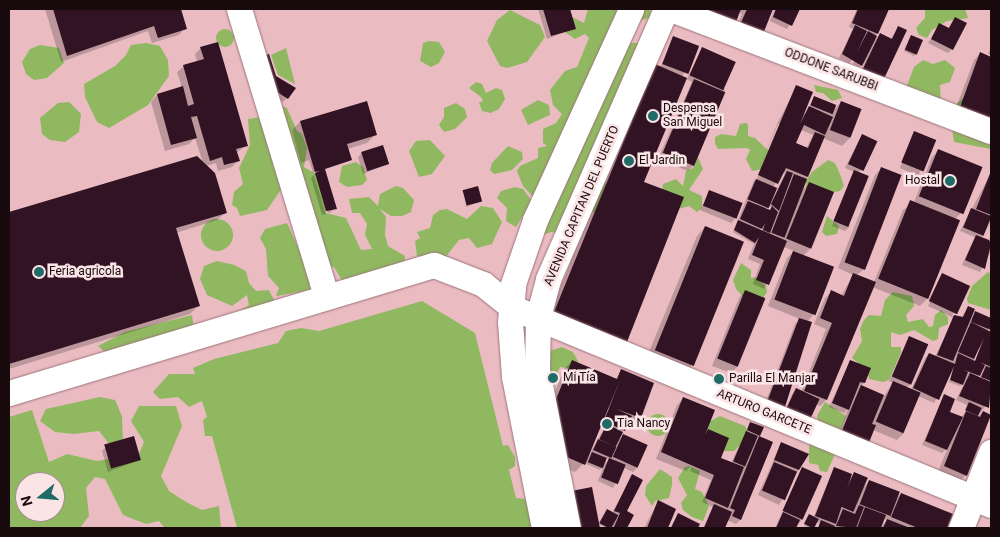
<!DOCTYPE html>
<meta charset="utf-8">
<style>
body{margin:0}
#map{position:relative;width:1000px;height:537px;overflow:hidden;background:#eabcc2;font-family:Roboto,sans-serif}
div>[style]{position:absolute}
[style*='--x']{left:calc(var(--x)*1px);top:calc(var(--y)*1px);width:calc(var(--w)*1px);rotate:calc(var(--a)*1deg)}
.green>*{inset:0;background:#90b861}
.round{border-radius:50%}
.shadow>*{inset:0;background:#0003}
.building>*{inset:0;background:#311323;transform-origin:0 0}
.roads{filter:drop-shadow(0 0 1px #9d747a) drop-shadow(0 0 1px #9d747a)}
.minor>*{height:25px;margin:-12.5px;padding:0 12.5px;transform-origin:12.5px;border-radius:12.5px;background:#fff}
.dots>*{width:14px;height:14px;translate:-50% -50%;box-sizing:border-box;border:2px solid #fbe4e6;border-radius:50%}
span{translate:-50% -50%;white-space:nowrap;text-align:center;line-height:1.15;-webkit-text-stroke:5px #fbe4e6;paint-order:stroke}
.street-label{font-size:12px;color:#190a0d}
.poi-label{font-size:12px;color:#190a0d}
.left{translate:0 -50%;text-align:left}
.right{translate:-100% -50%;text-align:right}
.frame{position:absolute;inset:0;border:10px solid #190a0d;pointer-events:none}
.north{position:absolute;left:15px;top:472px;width:50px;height:50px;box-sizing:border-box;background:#fbe4e6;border:1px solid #a18d8f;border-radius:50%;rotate:253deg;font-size:14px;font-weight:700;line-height:20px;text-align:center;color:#190a0d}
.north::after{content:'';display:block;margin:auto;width:18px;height:22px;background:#206b67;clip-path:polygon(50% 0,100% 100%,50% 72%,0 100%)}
</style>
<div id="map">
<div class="green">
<div style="clip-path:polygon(588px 9px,650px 9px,651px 17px,636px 22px,627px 43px,642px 43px,654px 53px,657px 72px,634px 119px,629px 122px,604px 181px,607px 186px,596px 213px,590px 211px,562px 215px,565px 221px,559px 233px,551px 232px,537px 237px,535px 199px,523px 186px,517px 171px,520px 166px,538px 158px,538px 148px,547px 146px,543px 143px,543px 129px,556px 123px,562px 114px,553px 105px,550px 90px,565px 71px,577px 67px,589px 38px,585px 34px,575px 39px,562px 30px,572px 17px,584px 23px)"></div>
<div style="clip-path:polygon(925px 9px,965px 9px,968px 18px,947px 21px,932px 30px,927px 38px,919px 35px,916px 28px,925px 18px)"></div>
<div style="clip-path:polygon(510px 10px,540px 25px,545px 37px,527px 62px,507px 68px,500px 66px,487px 41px,497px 20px)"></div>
<div class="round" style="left:216px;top:29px;width:18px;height:18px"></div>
<div style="clip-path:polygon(428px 41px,439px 42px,445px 52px,439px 63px,431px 67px,420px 61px,423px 43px)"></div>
<div style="clip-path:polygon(146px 43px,160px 46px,168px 60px,169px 76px,148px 105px,109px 128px,97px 122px,85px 97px,84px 84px,115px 66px,126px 55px,131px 45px)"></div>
<div style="clip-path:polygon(40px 45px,59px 48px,64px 63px,47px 78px,34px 80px,26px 74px,22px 62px,30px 49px)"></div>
<div style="clip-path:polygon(286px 48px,295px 84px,278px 75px,271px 55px)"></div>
<div style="clip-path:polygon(923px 60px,933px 64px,945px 60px,955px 68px,950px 82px,940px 85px,941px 105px,906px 88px,914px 67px)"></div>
<div style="clip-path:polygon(476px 82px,482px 84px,486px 93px,496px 88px,502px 90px,505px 99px,499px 109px,491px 113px,482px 111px,479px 103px,483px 101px,481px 97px,469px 88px)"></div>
<div style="clip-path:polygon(814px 85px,838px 90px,842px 98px,832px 101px,823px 93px,816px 92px)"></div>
<div style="clip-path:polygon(966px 96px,991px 116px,991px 149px,954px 142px,950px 115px,957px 103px)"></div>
<div style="clip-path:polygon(538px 100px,549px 105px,550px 115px,528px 125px,521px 110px)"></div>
<div style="clip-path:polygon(69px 102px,81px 114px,79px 132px,65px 142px,50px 140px,42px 134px,40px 118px,58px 103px)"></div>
<div style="clip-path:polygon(456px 103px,465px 109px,467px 117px,455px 129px,444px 132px,439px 125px,444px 117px,444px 108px)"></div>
<div style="clip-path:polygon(279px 105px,287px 108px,297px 131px,302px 134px,307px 148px,304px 167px,321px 177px,326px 213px,346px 218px,361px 250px,372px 249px,365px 235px,367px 224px,360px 213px,352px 213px,349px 199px,369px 197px,378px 206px,380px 194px,396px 186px,403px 188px,414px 200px,411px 212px,402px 216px,391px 216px,380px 209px,386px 217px,385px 235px,388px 246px,405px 256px,404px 264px,343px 282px,334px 267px,323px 266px)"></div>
<div style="clip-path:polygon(261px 117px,282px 188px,267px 210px,240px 216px,237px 208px,232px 205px,234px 192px,243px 184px,239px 168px,250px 145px,248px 119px)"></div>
<div style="clip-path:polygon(745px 123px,748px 124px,748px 136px,755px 138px,771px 153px,764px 169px,752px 171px,746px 159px,750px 150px,747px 148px,718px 149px,715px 144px,715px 137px,721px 134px,736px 136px,740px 124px)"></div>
<div style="clip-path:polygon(430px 140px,445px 156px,432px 174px,419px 177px,409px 151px,416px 141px)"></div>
<div style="clip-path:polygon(508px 146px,522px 152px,523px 159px,512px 170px,494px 174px,490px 170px,492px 163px)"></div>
<div style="clip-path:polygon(698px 157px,703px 169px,689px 190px,702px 196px,702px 208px,697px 212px,689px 206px,675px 210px,661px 194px,663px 184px,676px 179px,683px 186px,686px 171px,693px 168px)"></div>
<div style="clip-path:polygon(828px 160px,835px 163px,840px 174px,844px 186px,840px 191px,828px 193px,806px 189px,806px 181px,812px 172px)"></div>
<div style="clip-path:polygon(356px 162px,363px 167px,367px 180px,362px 185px,347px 187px,339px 182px,342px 166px)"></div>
<div style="clip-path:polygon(515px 187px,523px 189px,532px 201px,516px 227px,506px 221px,507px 208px,497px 198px,501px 191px)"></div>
<div style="clip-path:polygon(481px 206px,493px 208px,502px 222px,492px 244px,477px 248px,469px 238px,459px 240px,444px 259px,417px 256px,415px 241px,420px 238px,417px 232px,430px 228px,433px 215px,440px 210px,447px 209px,467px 219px)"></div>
<div style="clip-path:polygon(827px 216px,839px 226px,837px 234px,826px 236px,822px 232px)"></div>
<div class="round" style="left:201px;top:219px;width:32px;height:32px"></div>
<div style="clip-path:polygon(287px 223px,308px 269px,310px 290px,276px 296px,279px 288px,268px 276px,266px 249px,260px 238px,265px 229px)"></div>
<div style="clip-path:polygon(217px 261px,234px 265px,246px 271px,249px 283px,256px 291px,269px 290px,276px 304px,241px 310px,249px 305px,247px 295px,232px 306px,207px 295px,200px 279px,204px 266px)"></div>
<div style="clip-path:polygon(741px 263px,751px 270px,751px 278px,755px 277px,766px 286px,767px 292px,761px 301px,744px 298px,736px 289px,733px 280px)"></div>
<div style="clip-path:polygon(988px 272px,991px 274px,991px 310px,968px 303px,967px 299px,972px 286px)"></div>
<div style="clip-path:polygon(893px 292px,912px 296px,914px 306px,906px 315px,908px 322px,923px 319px,929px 327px,933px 326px,935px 315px,941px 310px,948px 317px,948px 324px,939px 328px,938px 339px,933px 341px,914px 330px,900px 335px,891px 332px,891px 347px,901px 347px,901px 353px,889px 380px,883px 382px,869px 379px,867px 370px,852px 358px,862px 341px,860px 329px,864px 320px,869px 315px,881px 316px,885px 300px)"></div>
<div style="clip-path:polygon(422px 301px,475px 333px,503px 446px,508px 445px,515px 457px,515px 466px,509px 470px,516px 498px,525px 499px,532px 509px,533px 524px,530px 528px,237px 528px,212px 436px,205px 436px,203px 420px,207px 417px,202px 401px,189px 407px,178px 397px,160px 399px,153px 392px,169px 374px,195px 374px,193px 368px,214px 359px,278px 343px,286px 331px,301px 328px,319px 331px)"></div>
<div style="clip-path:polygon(192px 315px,194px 328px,106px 353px,98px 346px,125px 332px)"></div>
<div style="clip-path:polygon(562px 347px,573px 352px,578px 361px,573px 369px,560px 367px,551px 385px,540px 354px)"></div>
<div style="clip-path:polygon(evenodd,100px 397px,115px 400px,122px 416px,123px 439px,119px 456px,138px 456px,144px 442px,131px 421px,139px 406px,176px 406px,182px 426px,161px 476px,169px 491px,186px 502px,202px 510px,219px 506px,221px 528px,165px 528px,159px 521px,146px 524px,123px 515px,105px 479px,95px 477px,86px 488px,89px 516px,80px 528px,9px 528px,9px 417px,32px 410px,49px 462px,67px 454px,97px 461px,109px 459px,110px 445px,99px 431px,74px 434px,55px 432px,40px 421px,46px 409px,100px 397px,25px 482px,55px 482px,55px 512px,25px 512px,25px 482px)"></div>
<div style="clip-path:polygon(825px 402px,846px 416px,838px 435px,820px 430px,817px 416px)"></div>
<div class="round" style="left:647px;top:414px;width:22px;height:22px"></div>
<div style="clip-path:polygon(720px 416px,745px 426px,747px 430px,749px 436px,734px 451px,720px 451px,706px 434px,707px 423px)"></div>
<div style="clip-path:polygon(809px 443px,830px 449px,835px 454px,827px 472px,820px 471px,818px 465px,809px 463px)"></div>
<div style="clip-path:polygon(690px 466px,700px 471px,695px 489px,702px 492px,709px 506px,703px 521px,692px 517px,683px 510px,681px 503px,687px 495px,678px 478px,685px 467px)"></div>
<div style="clip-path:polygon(660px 469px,672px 477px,672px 485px,669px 498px,655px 501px,652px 506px,645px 495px,646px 486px)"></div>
</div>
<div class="shadow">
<div style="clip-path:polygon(45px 9px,179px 9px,185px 28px,179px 35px,152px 43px,148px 31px,61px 62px)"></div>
<div style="clip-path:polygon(538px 9px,569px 9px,575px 28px,547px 39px)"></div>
<div style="clip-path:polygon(682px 9px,772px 9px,761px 34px,735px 31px,742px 14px,738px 12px)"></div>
<div style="clip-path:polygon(775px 9px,799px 9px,787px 29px,770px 21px)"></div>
<div style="clip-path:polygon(857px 9px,888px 9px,873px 42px,880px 35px,890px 40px,898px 28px,905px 31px,858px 77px,865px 62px,859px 67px,853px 64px,856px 56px,849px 63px,839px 58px,853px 29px,849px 27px)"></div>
<div style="clip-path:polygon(955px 18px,952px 49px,948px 53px,928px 43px,940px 25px,948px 29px)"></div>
<div style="clip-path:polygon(673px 37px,698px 47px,682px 77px,687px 79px,702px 49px,725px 90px,694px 165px,688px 171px,658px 159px,692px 82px,686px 79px,642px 183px,545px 325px,647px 74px,660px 68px)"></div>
<div style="clip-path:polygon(910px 38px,916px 54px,914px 56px,904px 51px)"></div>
<div style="clip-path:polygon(991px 47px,991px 55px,988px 54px)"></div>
<div style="clip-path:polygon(201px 48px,247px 145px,236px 153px,238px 161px,232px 167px,218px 171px,216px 163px,206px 166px,226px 212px,217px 220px,176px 233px,198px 306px,190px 314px,9px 369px,9px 214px,197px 157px,203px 163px,195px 138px,189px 144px,165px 151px,151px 102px,157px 95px,182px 88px,177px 72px,184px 66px,197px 62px,195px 54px)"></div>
<div style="clip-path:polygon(980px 54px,991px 58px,991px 128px,953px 116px,974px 60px)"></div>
<div style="clip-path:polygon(275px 77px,287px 98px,283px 102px,262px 89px)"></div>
<div style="clip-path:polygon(evenodd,797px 86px,802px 115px,809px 111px,814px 97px,833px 111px,841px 102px,861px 110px,850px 138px,842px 146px,823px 138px,801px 192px,809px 183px,810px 249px,803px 256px,813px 315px,807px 322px,783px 410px,764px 406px,795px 324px,800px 319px,768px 306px,787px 258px,794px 251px,783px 247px,764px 289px,753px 284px,760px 264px,748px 259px,754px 244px,733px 232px,777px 124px,797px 86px,778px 124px,781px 124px,756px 181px,754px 180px,778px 124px,797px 86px,801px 130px,813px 135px,806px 149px,795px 144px,801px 130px,797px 86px,782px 172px,785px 173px,770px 205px,773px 188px,782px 172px,797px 86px,768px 205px,772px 208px,769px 211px,765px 210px,768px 205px,797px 86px,764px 225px,761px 232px,758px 231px,764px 225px)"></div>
<div style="clip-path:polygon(300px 122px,375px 135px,367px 143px,348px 149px,349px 161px,324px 169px,335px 208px,331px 212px,328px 213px,315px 174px,318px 171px,313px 173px,309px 160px,301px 163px,292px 130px)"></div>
<div style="clip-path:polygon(914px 132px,935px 141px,918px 176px,900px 168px)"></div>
<div style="clip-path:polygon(862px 135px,862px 169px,858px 173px,849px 227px,845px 231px,832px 226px,854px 172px,845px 168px)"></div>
<div style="clip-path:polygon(938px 151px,962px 212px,955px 219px,928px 298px,920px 306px,872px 287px,826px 400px,820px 406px,816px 404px,785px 414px,792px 394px,796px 390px,801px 392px,826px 329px,814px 324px,825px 298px,831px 292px,841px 296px,853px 275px,838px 268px,875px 175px,882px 168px,900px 176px,863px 270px,857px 275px,874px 282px,903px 210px,914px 202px,932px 157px)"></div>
<div style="clip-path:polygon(362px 153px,387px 164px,363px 174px,358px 157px)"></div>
<div style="clip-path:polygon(991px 173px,991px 221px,981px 239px,988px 243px,991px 235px,991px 251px,980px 272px,962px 265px,975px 237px,960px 231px)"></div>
<div style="clip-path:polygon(314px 175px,326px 214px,322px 215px,311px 178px)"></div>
<div style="clip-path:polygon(710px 191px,735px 219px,731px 223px,700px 210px)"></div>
<div style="clip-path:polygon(464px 192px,481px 201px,466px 207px)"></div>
<div style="clip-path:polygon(705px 227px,691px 367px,683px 375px,646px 359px,697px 236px)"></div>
<div style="clip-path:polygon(evenodd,943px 275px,968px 286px,952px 316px,961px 318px,968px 308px,970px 318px,975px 313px,991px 319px,988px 331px,991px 333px,991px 398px,977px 418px,983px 412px,966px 475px,960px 481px,938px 472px,948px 447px,942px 453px,922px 445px,944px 396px,947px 413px,961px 417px,966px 412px,967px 405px,956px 400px,965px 382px,960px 386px,949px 382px,955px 367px,934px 403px,918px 396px,903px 434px,897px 440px,873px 430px,836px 440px,848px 409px,844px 413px,829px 407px,850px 361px,864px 383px,861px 386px,884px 396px,893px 383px,889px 381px,909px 338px,911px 384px,906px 388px,911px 390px,925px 358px,929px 354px,935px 357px,954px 318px,928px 306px,943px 275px,978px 347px,981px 349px,974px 367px,972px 366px,978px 347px,943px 275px,982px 369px,984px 369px,980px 379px,977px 378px,982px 369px)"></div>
<div style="clip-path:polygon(745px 291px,737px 367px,731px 373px,712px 366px,739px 298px)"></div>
<div style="clip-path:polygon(evenodd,572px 361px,616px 379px,621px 371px,652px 383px,640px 418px,636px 422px,629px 419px,618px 441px,623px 436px,637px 468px,633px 472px,624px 468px,613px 488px,598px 481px,604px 465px,600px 470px,584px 463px,575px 472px,552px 462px,544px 418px,564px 369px,572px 361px,608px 407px,611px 408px,604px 415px,608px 407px,572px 361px,600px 425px,605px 427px,586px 460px,600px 425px,572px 361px,606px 458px,609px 459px,603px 466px,606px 458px)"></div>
<div style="clip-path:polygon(684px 398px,703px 436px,709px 431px,720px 458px,731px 463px,750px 423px,759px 435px,753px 444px,759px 438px,740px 520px,736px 524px,727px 520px,723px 528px,703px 528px,713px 507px,702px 502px,711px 480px,690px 471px,692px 465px,686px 471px,656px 459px,677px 405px)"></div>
<div style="clip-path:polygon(781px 444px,807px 455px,779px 505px,758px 495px)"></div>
<div style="clip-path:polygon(106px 447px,140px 460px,108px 472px,102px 451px)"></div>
<div style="clip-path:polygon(803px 469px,803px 518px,795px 528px,775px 528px)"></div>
<div style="clip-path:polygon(evenodd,834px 469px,849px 480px,854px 474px,863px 488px,869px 481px,895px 500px,901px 494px,951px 515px,946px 528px,818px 528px,820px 523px,817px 522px,813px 528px,804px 526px,809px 516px,813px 518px,834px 469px,883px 519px,888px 520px,880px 528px,883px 519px)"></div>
<div style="clip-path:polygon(632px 476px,625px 512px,632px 515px,626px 528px,612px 528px,613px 524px,609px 528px,599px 525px,606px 513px,612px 513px)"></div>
<div style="clip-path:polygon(658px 502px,675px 509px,667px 528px,644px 528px)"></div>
<div style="clip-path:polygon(678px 515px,699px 525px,697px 528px,670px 528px)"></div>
<div style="clip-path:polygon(598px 527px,597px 528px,570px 528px)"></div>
</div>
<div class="building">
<div style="clip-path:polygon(53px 9px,181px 9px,187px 29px,158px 38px,154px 26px,67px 56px)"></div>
<div style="clip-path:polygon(543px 9px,570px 9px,576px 29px,551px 36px)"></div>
<div style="clip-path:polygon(703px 9px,741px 9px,736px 22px)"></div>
<div style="clip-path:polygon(747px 9px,773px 9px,763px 34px,740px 25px)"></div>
<div style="clip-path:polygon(776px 9px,800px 9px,792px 26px,773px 17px)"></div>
<div style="clip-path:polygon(858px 9px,889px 9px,878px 34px,852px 23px)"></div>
<div style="clip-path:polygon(955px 17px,967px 23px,953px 50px,931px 39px,939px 23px,949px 28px)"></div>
<div style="clip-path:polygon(855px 25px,867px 31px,857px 52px,868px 31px,877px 36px,862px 66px,842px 54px)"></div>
<div style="clip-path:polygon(898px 26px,907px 30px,882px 83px,861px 73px,880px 33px,892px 39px)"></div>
<div style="left:911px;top:35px;width:13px;height:16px;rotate:23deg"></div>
<div style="left:673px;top:36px;width:28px;height:30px;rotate:21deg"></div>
<div style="clip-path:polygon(218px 42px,248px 146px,236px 149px,240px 161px,224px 165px,222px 157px,210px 161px,197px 116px,191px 117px,197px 138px,171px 145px,157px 94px,183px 86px,188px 106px,194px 104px,183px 65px,204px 59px,200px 47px)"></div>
<div style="left:702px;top:47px;width:37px;height:31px;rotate:24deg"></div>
<div style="clip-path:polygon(980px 52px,991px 57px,991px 122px,959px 110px)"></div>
<div style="clip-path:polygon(269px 54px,276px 76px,296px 88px,288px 99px,266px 85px,257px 57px)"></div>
<div style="clip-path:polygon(655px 64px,687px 78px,644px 182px,684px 197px,625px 347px,552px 317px)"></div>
<div style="left:694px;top:79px;width:34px;height:80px;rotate:23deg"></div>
<div style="clip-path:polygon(796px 85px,813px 92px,800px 124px,809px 106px,833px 117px,825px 135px,804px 125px,796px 143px,808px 148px,815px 132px,825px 136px,808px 177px,786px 168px,778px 184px,758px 175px)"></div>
<div style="left:814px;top:96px;width:24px;height:10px;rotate:22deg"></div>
<div style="clip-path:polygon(367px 101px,377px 135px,347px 144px,352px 160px,325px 169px,337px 209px,326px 211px,315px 173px,320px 171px,315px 172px,300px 121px)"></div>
<div style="left:841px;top:101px;width:22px;height:31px;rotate:21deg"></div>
<div style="left:914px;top:131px;width:24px;height:34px;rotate:22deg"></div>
<div style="left:862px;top:134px;width:17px;height:33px;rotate:25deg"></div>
<div style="left:383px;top:145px;width:20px;height:23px;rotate:72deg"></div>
<div style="left:938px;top:149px;width:48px;height:51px;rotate:22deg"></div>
<div style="clip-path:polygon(197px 156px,215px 173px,227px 213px,176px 228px,200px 306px,9px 364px,9px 212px)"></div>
<div style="left:881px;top:167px;width:22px;height:102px;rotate:21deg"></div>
<div style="left:854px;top:170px;width:16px;height:55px;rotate:22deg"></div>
<div style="clip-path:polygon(787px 171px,793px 173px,779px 211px,771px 204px)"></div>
<div style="clip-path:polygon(991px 171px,991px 215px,976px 209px)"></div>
<div style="left:794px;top:174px;width:14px;height:63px;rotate:21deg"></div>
<div style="left:756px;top:179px;width:23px;height:22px;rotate:23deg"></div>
<div style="left:809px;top:182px;width:27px;height:61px;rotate:22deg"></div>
<div style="left:478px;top:186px;width:16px;height:16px;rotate:75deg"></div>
<div style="left:709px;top:190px;width:36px;height:17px;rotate:21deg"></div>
<div style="left:910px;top:200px;width:54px;height:85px;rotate:22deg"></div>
<div style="clip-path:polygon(748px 201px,770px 210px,772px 206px,778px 212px,770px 233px,763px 230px,765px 223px,762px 229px,740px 219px)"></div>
<div style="left:971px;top:208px;width:22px;height:21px;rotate:22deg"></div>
<div style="clip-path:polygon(738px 220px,787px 241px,769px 285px,756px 280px,764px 260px,752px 255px,759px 237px,755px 243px,734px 230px)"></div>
<div style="left:705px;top:226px;width:42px;height:134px;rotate:22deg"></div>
<div style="clip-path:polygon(976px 235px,989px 240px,991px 244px,985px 269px,965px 260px)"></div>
<div style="left:793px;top:251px;width:44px;height:52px;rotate:21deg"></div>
<div style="clip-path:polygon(853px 273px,876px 282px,827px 400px,804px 391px,832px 323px,820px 318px,831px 290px,844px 296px)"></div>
<div style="left:942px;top:273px;width:31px;height:31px;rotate:25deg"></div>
<div style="left:745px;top:290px;width:22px;height:74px;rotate:22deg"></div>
<div style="clip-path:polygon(968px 306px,975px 309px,953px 361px,937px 355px,954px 315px,963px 317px)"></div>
<div style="clip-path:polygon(975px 311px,991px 318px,991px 330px,971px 322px)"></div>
<div style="clip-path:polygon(799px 318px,812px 322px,784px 410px,767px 402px)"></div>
<div style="clip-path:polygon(971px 322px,991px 332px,991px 367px,980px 362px,985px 365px,980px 376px,964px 370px,968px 372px,963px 385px,950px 380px,954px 366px,939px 400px,913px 388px,929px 353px,955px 364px,958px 353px,975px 361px,984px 338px,974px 359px,958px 352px)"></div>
<div style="left:909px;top:336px;width:21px;height:44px;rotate:23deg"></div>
<div style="clip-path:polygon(572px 360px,617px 379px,621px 369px,654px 383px,641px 418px,616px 409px,632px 416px,625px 431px,604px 421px,620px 380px,585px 465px,560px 454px,552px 409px)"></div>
<div style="clip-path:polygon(850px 360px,871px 368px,865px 383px,860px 382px,849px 410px,832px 403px)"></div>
<div style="clip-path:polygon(986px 366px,991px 368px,991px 381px,981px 377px)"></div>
<div style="clip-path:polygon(970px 373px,991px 382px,989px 408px,959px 396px)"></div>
<div style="left:893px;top:381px;width:30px;height:44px;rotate:23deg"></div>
<div style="clip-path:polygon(861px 385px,884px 395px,872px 424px,876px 425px,868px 445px,841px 433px)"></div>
<div style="left:796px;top:388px;width:26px;height:23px;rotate:25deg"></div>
<div style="clip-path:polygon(944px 394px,955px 399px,950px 412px,942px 409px,963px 417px,947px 450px,925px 441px)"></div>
<div style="clip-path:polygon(683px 397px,715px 410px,705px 435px,708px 429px,729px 438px,721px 458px,744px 467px,728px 508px,705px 498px,714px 475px,661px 452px)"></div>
<div style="left:969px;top:402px;width:14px;height:9px;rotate:25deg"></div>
<div style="clip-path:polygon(966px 411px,980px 417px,983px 411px,991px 415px,967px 476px,944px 466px)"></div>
<div style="clip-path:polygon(750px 422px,764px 427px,760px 436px,747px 430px)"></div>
<div style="left:607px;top:424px;width:18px;height:17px;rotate:27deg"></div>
<div style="left:746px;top:431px;width:13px;height:33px;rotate:23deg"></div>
<div style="left:623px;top:434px;width:27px;height:25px;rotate:24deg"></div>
<div style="left:134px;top:436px;width:25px;height:31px;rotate:74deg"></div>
<div style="clip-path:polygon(759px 436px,773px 442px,741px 520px,732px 516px,735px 510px,730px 508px)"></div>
<div style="left:598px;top:439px;width:20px;height:12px;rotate:24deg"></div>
<div style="clip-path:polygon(781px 442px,809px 454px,799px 470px,774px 460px)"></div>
<div style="left:592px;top:452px;width:16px;height:11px;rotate:22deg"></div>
<div style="left:609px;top:458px;width:18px;height:21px;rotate:22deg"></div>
<div style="left:774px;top:462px;width:25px;height:31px;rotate:23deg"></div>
<div style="left:802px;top:467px;width:22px;height:48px;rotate:24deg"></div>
<div style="clip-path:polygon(834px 467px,852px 474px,836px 524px,815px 516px)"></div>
<div style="left:854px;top:472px;width:15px;height:37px;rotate:23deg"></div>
<div style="clip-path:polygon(632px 474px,643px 480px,627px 511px,634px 515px,627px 528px,618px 528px,614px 527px,620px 513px,614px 511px)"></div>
<div style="left:869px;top:480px;width:33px;height:26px;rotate:21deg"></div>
<div style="left:592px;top:487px;width:41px;height:25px;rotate:79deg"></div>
<div style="clip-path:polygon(901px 493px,953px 514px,947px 528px,918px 528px,891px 517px)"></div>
<div style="clip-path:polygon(658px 500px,676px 509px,668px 528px,647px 528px)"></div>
<div style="clip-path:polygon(714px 504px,732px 512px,725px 528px,704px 528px)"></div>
<div style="clip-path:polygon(859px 505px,864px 507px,856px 528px,836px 526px,843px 509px,855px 514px)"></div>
<div style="clip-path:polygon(865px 507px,886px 515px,881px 528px,857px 528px)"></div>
<div style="left:607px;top:509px;width:13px;height:16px;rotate:29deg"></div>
<div style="clip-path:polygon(783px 512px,800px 520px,796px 528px,776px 528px)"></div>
<div style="clip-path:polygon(678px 513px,700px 524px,698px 528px,671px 528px)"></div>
<div style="left:809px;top:514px;width:11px;height:11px;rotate:27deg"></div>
<div style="clip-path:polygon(887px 519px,910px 528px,883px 528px)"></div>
<div style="clip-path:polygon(821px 520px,835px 526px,834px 528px,818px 528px)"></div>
</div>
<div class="roads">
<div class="minor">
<div style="--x:239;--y:9;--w:300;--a:73.1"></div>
<div style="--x:671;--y:9;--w:342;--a:20.9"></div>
<div style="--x:9;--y:393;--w:444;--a:-16.8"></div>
<div style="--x:434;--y:265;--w:53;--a:21.2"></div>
<div style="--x:483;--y:284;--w:36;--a:39"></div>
<div style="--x:511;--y:307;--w:519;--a:22.42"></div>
<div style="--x:544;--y:528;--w:155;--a:-101.2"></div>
<div style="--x:514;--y:376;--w:54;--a:-94.2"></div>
<div style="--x:510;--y:322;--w:38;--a:-85"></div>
<div style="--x:513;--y:284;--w:68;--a:-71"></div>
<div style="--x:535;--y:220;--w:232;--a:-65.5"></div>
<div style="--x:568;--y:528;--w:161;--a:-101.1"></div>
<div style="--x:537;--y:370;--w:53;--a:-88.9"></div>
<div style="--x:538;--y:317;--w:39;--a:-75"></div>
<div style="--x:548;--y:279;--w:295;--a:-66.4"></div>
<div style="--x:961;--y:528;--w:82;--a:-68.5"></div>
</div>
</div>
<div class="dots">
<div style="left:653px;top:116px;background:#206b67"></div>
<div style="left:629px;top:161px;background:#206b67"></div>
<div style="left:950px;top:181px;background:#206b67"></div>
<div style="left:39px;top:272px;background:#206b67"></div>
<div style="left:553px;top:378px;background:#206b67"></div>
<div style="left:719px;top:379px;background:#206b67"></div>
<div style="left:607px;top:424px;background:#206b67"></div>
</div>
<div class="street-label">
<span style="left:831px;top:70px;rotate:21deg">ODDONE SARUBBI</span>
<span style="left:582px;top:206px;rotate:-67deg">AVENIDA CAPITAN DEL PUERTO</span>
<span style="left:764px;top:412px;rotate:22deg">ARTURO GARCETE</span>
</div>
<div class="poi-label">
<span class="left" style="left:663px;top:116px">Despensa<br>San Miguel</span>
<span class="left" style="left:639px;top:161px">El Jardin</span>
<span class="right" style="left:940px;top:181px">Hostal</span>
<span class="left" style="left:49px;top:272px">Feria agricola</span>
<span class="left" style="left:563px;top:378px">Mi Tía</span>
<span class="left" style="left:729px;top:379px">Parilla El Manjar</span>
<span class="left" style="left:617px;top:424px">Tia Nancy</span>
</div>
<div class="frame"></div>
<div class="north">N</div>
</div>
